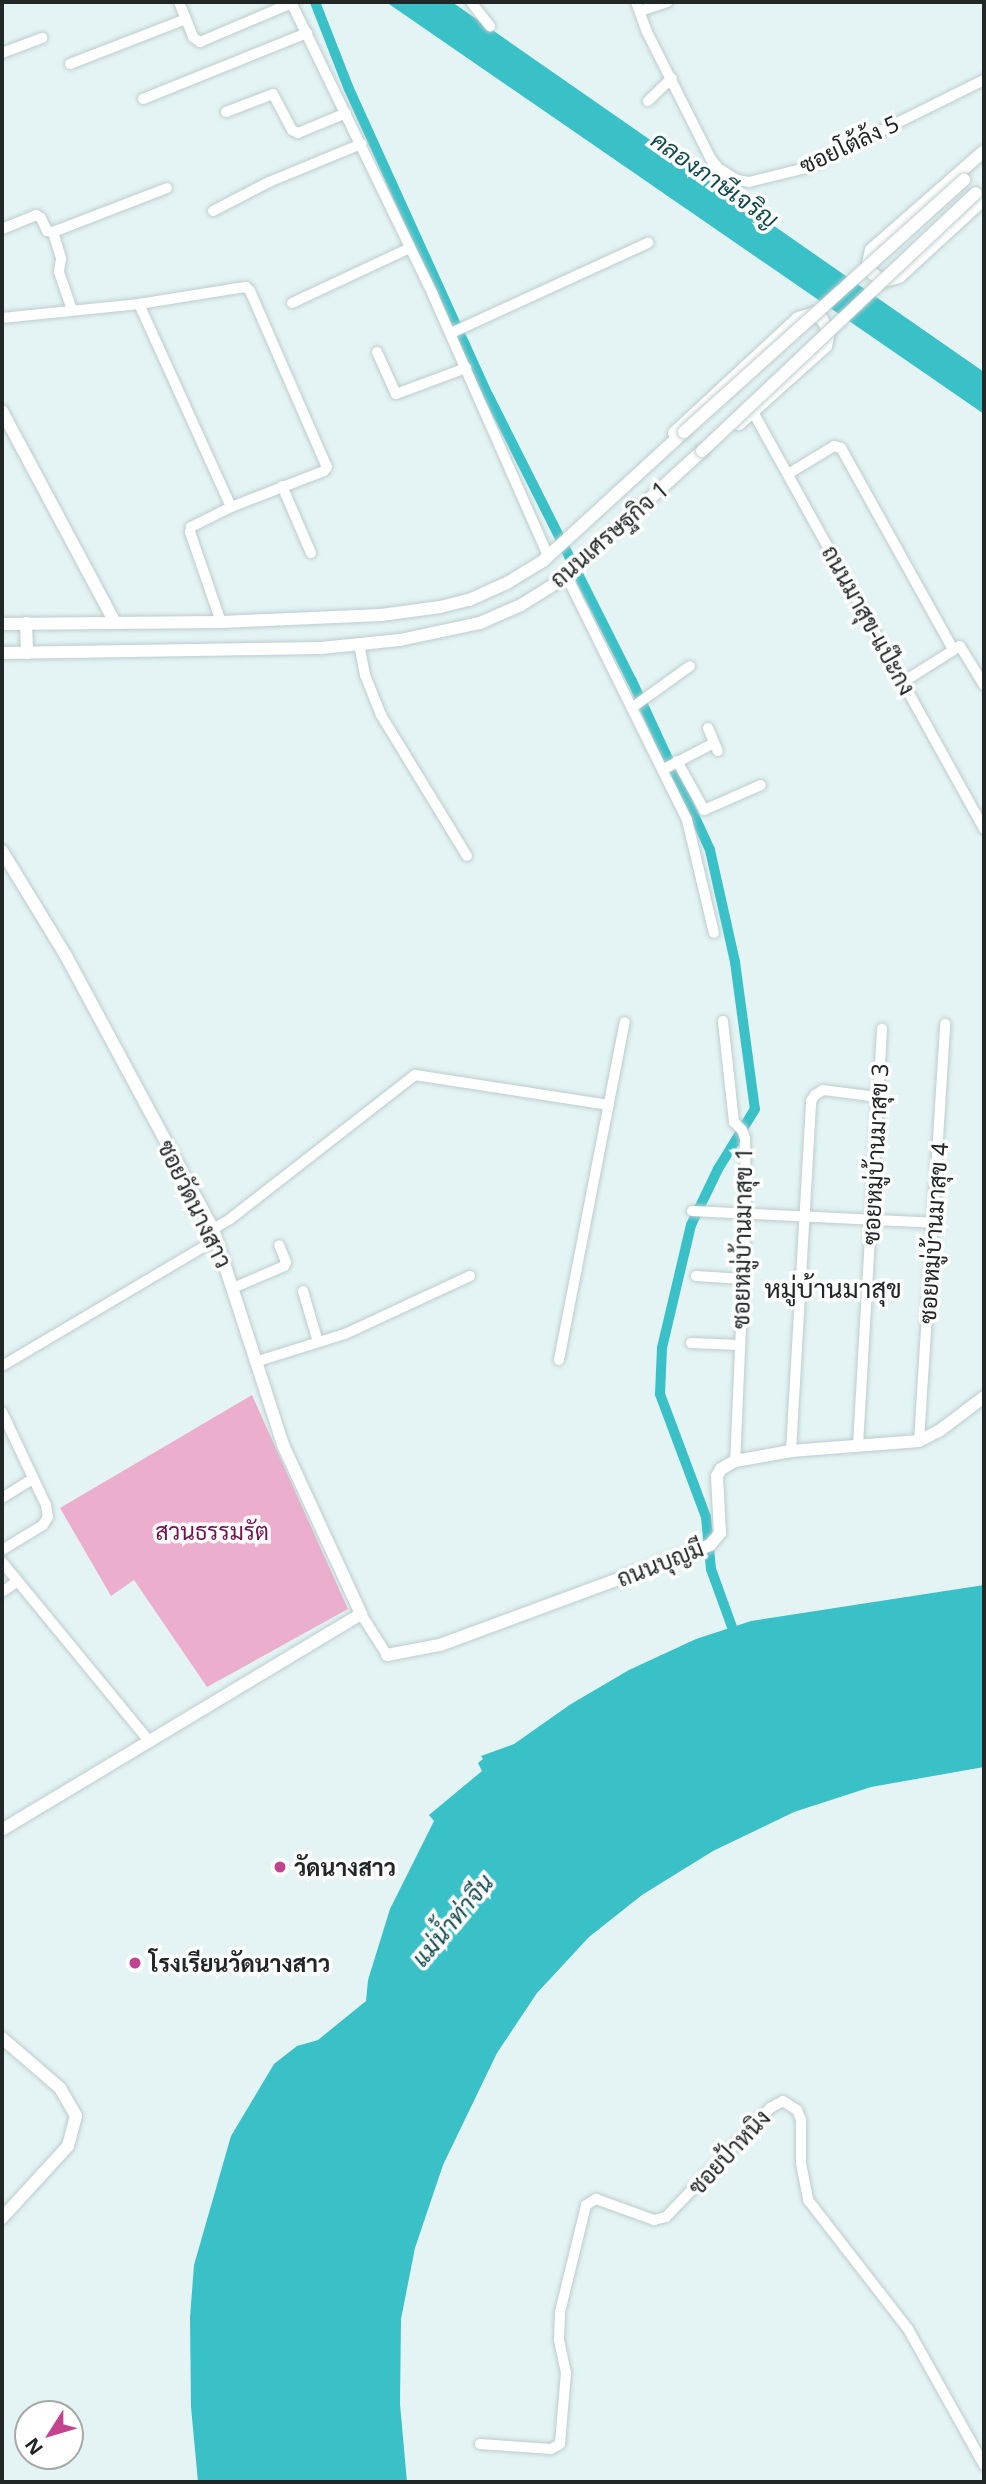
<!DOCTYPE html>
<meta charset="utf-8">
<style>
body{margin:0}
#map{position:relative;width:986px;height:2484px;overflow:hidden;background:#e4f4f5;font-family:"Noto Sans",Sarabun,sans-serif}
div>[style]{position:absolute}
[style*='--x']{left:calc(var(--x)*1px);top:calc(var(--y)*1px);width:calc(var(--w)*1px);rotate:calc(var(--a)*1deg)}
.green>*{inset:0;background:#ecaecd}
.water>*{inset:0;background:#3ac0c7}
.canal>*{height:10px;margin:-5px;padding:0 5px;transform-origin:5px;border-radius:5px;background:#3ac0c7}
.roads{filter:drop-shadow(0 0 2px #bdcccd) drop-shadow(0 0 2px #bdcccd)}
.minor>*{height:10px;margin:-5px;padding:0 5px;transform-origin:5px;border-radius:5px;background:#fff}
.tertiary>*{height:12px;margin:-6px;padding:0 6px;transform-origin:6px;border-radius:6px;background:#fff}
.secondary>*{height:12px;margin:-6px;padding:0 6px;transform-origin:6px;border-radius:6px;background:#fff}
.bridges{filter:drop-shadow(0 0 2px #bdcccd) drop-shadow(0 0 2px #bdcccd)}
.secondary-bridge>*{height:12px;margin:-6px;padding:0 6px;transform-origin:6px;border-radius:6px;background:#fff}
.dots>*{width:19px;height:19px;translate:-50% -50%;box-sizing:border-box;border:4px solid #fff;border-radius:50%}
span{translate:-50% -50%;white-space:nowrap;text-align:center;line-height:1.15;-webkit-text-stroke:7px #fff;paint-order:stroke}
.street-label{font-size:23px;color:#212727}
.park-label{font-size:23px;color:#741350}
.poi-label{font-size:23px;color:#212727;font-weight:700}
.left{translate:0 -50%;text-align:left}
.water-label{font-size:24px;color:#114a4d;font-style:italic}
.quarter-label{font-size:26px;color:#212727}
.frame{position:absolute;inset:0;border:4px solid #212727;pointer-events:none}
.north{position:absolute;left:14px;top:2400px;width:70px;height:70px;box-sizing:border-box;background:#fff;border:2px solid #a6a9a9;border-radius:50%;rotate:233deg;font-size:19px;font-weight:700;line-height:28px;text-align:center;color:#212727}
.north::after{content:'';display:block;margin:auto;width:24px;height:32px;background:#c3438f;clip-path:polygon(50% 0,100% 100%,50% 72%,0 100%)}
</style>
<div id="map">
<div class="green">
<div style="clip-path:polygon(252px 1395px,348px 1609px,207px 1687px,134px 1580px,111px 1596px,60px 1508px)"></div>
</div>
<div class="water">
<div style="clip-path:polygon(386px 2px,452px 2px,984px 372px,984px 414px)"></div>
<div style="clip-path:polygon(984px 1585px,984px 1767px,871px 1787px,794px 1812px,713px 1851px,642px 1895px,589px 1937px,537px 1993px,497px 2053px,443px 2165px,415px 2248px,401px 2319px,400px 2404px,407px 2482px,198px 2482px,191px 2407px,190px 2317px,194px 2265px,231px 2136px,274px 2064px,297px 2046px,318px 2040px,366px 2001px,368px 1980px,390px 1909px,434px 1821px,429px 1815px,482px 1771px,478px 1763px,483px 1759px,481px 1756px,514px 1744px,571px 1704px,629px 1670px,696px 1639px,751px 1621px)"></div>
</div>
<div class="canal">
<div style="--x:315;--y:2;--w:93;--a:68.7"></div>
<div style="--x:349;--y:89;--w:336;--a:65.6"></div>
<div style="--x:488;--y:395;--w:320;--a:63.3"></div>
<div style="--x:632;--y:681;--w:186;--a:65.2"></div>
<div style="--x:710;--y:850;--w:115;--a:77.4"></div>
<div style="--x:735;--y:962;--w:148;--a:82.3"></div>
<div style="--x:755;--y:1109;--w:70;--a:121.7"></div>
<div style="--x:718;--y:1169;--w:62;--a:115.7"></div>
<div style="--x:691;--y:1225;--w:126;--a:103.3"></div>
<div style="--x:662;--y:1348;--w:46;--a:92.5"></div>
<div style="--x:660;--y:1394;--w:131;--a:69.5"></div>
<div style="--x:706;--y:1517;--w:52;--a:84.5"></div>
<div style="--x:711;--y:1569;--w:73;--a:70.1"></div>
</div>
<div class="roads">
<div class="minor">
<div style="--x:179;--y:2;--w:38;--a:68"></div>
<div style="--x:193;--y:37;--w:9;--a:36"></div>
<div style="--x:200;--y:42;--w:100;--a:-23"></div>
<div style="--x:291;--y:2;--w:326;--a:64.1"></div>
<div style="--x:433;--y:295;--w:285;--a:66.2"></div>
<div style="--x:471;--y:2;--w:31;--a:52"></div>
<div style="--x:636;--y:2;--w:30;--a:70"></div>
<div style="--x:646;--y:30;--w:144;--a:63.3"></div>
<div style="--x:711;--y:159;--w:11;--a:52"></div>
<div style="--x:718;--y:168;--w:22;--a:32"></div>
<div style="--x:737;--y:180;--w:12;--a:9"></div>
<div style="--x:749;--y:182;--w:59;--a:-13.8"></div>
<div style="--x:806;--y:168;--w:199;--a:-26.3"></div>
<div style="--x:640;--y:11;--w:29;--a:-18"></div>
<div style="--x:2;--y:53;--w:43;--a:-20.6"></div>
<div style="--x:70;--y:64;--w:124;--a:-21.2"></div>
<div style="--x:143;--y:99;--w:177;--a:-21.9"></div>
<div style="--x:648;--y:101;--w:33;--a:-44"></div>
<div style="--x:226;--y:112;--w:50;--a:-21"></div>
<div style="--x:273;--y:94;--w:41;--a:62.2"></div>
<div style="--x:292;--y:130;--w:7;--a:27"></div>
<div style="--x:298;--y:133;--w:52;--a:-22.6"></div>
<div style="--x:213;--y:211;--w:63;--a:-27.4"></div>
<div style="--x:269;--y:182;--w:100;--a:-22.4"></div>
<div style="--x:2;--y:229;--w:37;--a:-22"></div>
<div style="--x:36;--y:215;--w:6;--a:31"></div>
<div style="--x:41;--y:218;--w:14;--a:65"></div>
<div style="--x:47;--y:231;--w:6;--a:9"></div>
<div style="--x:53;--y:232;--w:122;--a:-21.1"></div>
<div style="--x:53;--y:232;--w:28;--a:73"></div>
<div style="--x:61;--y:259;--w:13;--a:99"></div>
<div style="--x:59;--y:272;--w:40;--a:71.1"></div>
<div style="--x:292;--y:303;--w:130;--a:-25"></div>
<div style="--x:139;--y:304;--w:223;--a:65.6"></div>
<div style="--x:2;--y:318;--w:138;--a:-5.8"></div>
<div style="--x:139;--y:304;--w:101;--a:-9.1"></div>
<div style="--x:239;--y:288;--w:7;--a:-8"></div>
<div style="--x:246;--y:287;--w:6;--a:45"></div>
<div style="--x:250;--y:291;--w:192;--a:66.4"></div>
<div style="--x:327;--y:467;--w:5;--a:127"></div>
<div style="--x:324;--y:471;--w:100;--a:158.8"></div>
<div style="--x:231;--y:507;--w:45;--a:153.4"></div>
<div style="--x:191;--y:527;--w:5;--a:101"></div>
<div style="--x:190;--y:532;--w:95;--a:71"></div>
<div style="--x:451;--y:333;--w:217;--a:-24.6"></div>
<div style="--x:377;--y:352;--w:46;--a:65.7"></div>
<div style="--x:396;--y:394;--w:75;--a:-20.4"></div>
<div style="--x:753;--y:412;--w:477;--a:61"></div>
<div style="--x:788;--y:474;--w:54;--a:-31.3"></div>
<div style="--x:834;--y:446;--w:7;--a:16"></div>
<div style="--x:841;--y:448;--w:230;--a:60.9"></div>
<div style="--x:282;--y:486;--w:73;--a:66.6"></div>
<div style="--x:566;--y:575;--w:273;--a:63.7"></div>
<div style="--x:687;--y:820;--w:116;--a:76.6"></div>
<div style="--x:359;--y:644;--w:32;--a:79"></div>
<div style="--x:365;--y:675;--w:43;--a:68.2"></div>
<div style="--x:381;--y:715;--w:165;--a:58.6"></div>
<div style="--x:903;--y:682;--w:67;--a:-32.3"></div>
<div style="--x:960;--y:646;--w:46;--a:58.4"></div>
<div style="--x:633;--y:707;--w:70;--a:-35.7"></div>
<div style="--x:708;--y:728;--w:25;--a:67"></div>
<div style="--x:677;--y:761;--w:56;--a:61.1"></div>
<div style="--x:704;--y:810;--w:62;--a:-23.7"></div>
<div style="--x:664;--y:769;--w:56;--a:-27.5"></div>
<div style="--x:723;--y:1021;--w:102;--a:83.8"></div>
<div style="--x:734;--y:1122;--w:11;--a:45"></div>
<div style="--x:742;--y:1130;--w:9;--a:69"></div>
<div style="--x:745;--y:1138;--w:75;--a:89.2"></div>
<div style="--x:746;--y:1213;--w:248;--a:92.5"></div>
<div style="--x:692;--y:1211;--w:242;--a:2.8"></div>
<div style="--x:213;--y:1229;--w:20;--a:-30"></div>
<div style="--x:230;--y:1219;--w:234;--a:-37.9"></div>
<div style="--x:415;--y:1075;--w:196;--a:8.8"></div>
<div style="--x:696;--y:1276;--w:47;--a:3.7"></div>
<div style="--x:233;--y:1288;--w:56;--a:-23.3"></div>
<div style="--x:284;--y:1266;--w:4;--a:-63"></div>
<div style="--x:286;--y:1262;--w:18;--a:-112"></div>
<div style="--x:303;--y:1291;--w:53;--a:73.6"></div>
<div style="--x:691;--y:1343;--w:48;--a:2.4"></div>
<div style="--x:559;--y:1360;--w:344;--a:-79"></div>
<div style="--x:255;--y:1362;--w:94;--a:-17.3"></div>
<div style="--x:345;--y:1334;--w:138;--a:-24.9"></div>
<div style="--x:2;--y:1366;--w:250;--a:-30.6"></div>
<div style="--x:2;--y:1412;--w:103;--a:64.7"></div>
<div style="--x:46;--y:1505;--w:12;--a:81"></div>
<div style="--x:48;--y:1517;--w:9;--a:122"></div>
<div style="--x:43;--y:1525;--w:48;--a:148.6"></div>
<div style="--x:919;--y:1441;--w:418;--a:-86.4"></div>
<div style="--x:858;--y:1445;--w:417;--a:-86.7"></div>
<div style="--x:791;--y:1451;--w:351;--a:-86.7"></div>
<div style="--x:811;--y:1101;--w:7;--a:-56"></div>
<div style="--x:815;--y:1095;--w:9;--a:-32"></div>
<div style="--x:823;--y:1090;--w:55;--a:7.3"></div>
<div style="--x:2;--y:1498;--w:36;--a:-32"></div>
<div style="--x:2;--y:1562;--w:230;--a:50.6"></div>
<div style="--x:2;--y:1592;--w:19;--a:-35"></div>
<div style="--x:361;--y:1614;--w:49;--a:57.6"></div>
<div style="--x:480;--y:2444;--w:71;--a:4"></div>
<div style="--x:551;--y:2449;--w:10;--a:-29"></div>
<div style="--x:560;--y:2444;--w:71;--a:-85.2"></div>
<div style="--x:566;--y:2373;--w:34;--a:-102"></div>
<div style="--x:559;--y:2340;--w:28;--a:-88"></div>
<div style="--x:560;--y:2312;--w:110;--a:-76.3"></div>
<div style="--x:586;--y:2205;--w:12;--a:-31"></div>
<div style="--x:596;--y:2199;--w:62;--a:19.9"></div>
<div style="--x:654;--y:2220;--w:12;--a:-14"></div>
<div style="--x:666;--y:2217;--w:151;--a:-46.3"></div>
<div style="--x:770;--y:2108;--w:15;--a:-28"></div>
<div style="--x:783;--y:2101;--w:17;--a:33"></div>
<div style="--x:797;--y:2110;--w:11;--a:68"></div>
<div style="--x:801;--y:2120;--w:43;--a:90"></div>
<div style="--x:801;--y:2163;--w:38;--a:79"></div>
<div style="--x:808;--y:2200;--w:163;--a:52.2"></div>
<div style="--x:908;--y:2329;--w:156;--a:60.8"></div>
</div>
<div class="tertiary">
<div style="--x:2;--y:411;--w:238;--a:61.9"></div>
<div style="--x:2;--y:851;--w:123;--a:58.6"></div>
<div style="--x:66;--y:956;--w:310;--a:61.7"></div>
<div style="--x:213;--y:1229;--w:227;--a:72"></div>
<div style="--x:283;--y:1445;--w:186;--a:65.2"></div>
<div style="--x:361;--y:1614;--w:419;--a:149"></div>
<div style="--x:387;--y:1655;--w:54;--a:-10.7"></div>
<div style="--x:440;--y:1645;--w:288;--a:-20.3"></div>
<div style="--x:710;--y:1545;--w:16;--a:-50"></div>
<div style="--x:720;--y:1533;--w:57;--a:-93"></div>
<div style="--x:717;--y:1476;--w:8;--a:-60"></div>
<div style="--x:721;--y:1469;--w:16;--a:-30"></div>
<div style="--x:735;--y:1461;--w:57;--a:-10.1"></div>
<div style="--x:791;--y:1451;--w:128;--a:-4.5"></div>
<div style="--x:919;--y:1441;--w:22;--a:-27"></div>
<div style="--x:939;--y:1431;--w:56;--a:-37.1"></div>
<div style="--x:2;--y:2038;--w:77;--a:40.8"></div>
<div style="--x:60;--y:2088;--w:32;--a:60"></div>
<div style="--x:76;--y:2116;--w:31;--a:105"></div>
<div style="--x:68;--y:2146;--w:98;--a:132.5"></div>
</div>
<div class="secondary">
<div style="--x:984;--y:151;--w:150;--a:138.8"></div>
<div style="--x:871;--y:250;--w:13;--a:103"></div>
<div style="--x:868;--y:263;--w:12;--a:66"></div>
<div style="--x:873;--y:274;--w:13;--a:32"></div>
<div style="--x:884;--y:281;--w:16;--a:-15"></div>
<div style="--x:899;--y:277;--w:115;--a:-42.5"></div>
<div style="--x:674;--y:433;--w:169;--a:-42.8"></div>
<div style="--x:798;--y:318;--w:15;--a:-16"></div>
<div style="--x:812;--y:314;--w:11;--a:27"></div>
<div style="--x:822;--y:319;--w:15;--a:62"></div>
<div style="--x:829;--y:332;--w:14;--a:102"></div>
<div style="--x:826;--y:346;--w:117;--a:138.1"></div>
<div style="--x:26;--y:623;--w:30;--a:88"></div>
<div style="--x:2;--y:624;--w:219;--a:-0.5"></div>
<div style="--x:221;--y:622;--w:160;--a:-2.5"></div>
<div style="--x:381;--y:615;--w:60;--a:-7.7"></div>
<div style="--x:440;--y:607;--w:30;--a:-14"></div>
<div style="--x:469;--y:600;--w:42;--a:-24.1"></div>
<div style="--x:507;--y:583;--w:42;--a:-31.4"></div>
<div style="--x:543;--y:561;--w:191;--a:-42.5"></div>
<div style="--x:2;--y:653;--w:319;--a:-0.9"></div>
<div style="--x:321;--y:648;--w:79;--a:-5.8"></div>
<div style="--x:400;--y:640;--w:82;--a:-12"></div>
<div style="--x:480;--y:623;--w:45;--a:-23.7"></div>
<div style="--x:521;--y:605;--w:44;--a:-31.9"></div>
<div style="--x:558;--y:582;--w:195;--a:-42.3"></div>
</div>
</div>
<div class="bridges">
<div class="secondary-bridge">
<div style="--x:684;--y:432;--w:377;--a:-42"></div>
<div style="--x:702;--y:451;--w:376;--a:-43.3"></div>
</div>
</div>
<div class="dots">
<div style="left:280px;top:1867px;background:#c3438f"></div>
<div style="left:135px;top:1963px;background:#c3438f"></div>
</div>
<div class="street-label">
<span style="left:849px;top:144px;rotate:-25deg">ซอยโต้ล้ง 5</span>
<span style="left:609px;top:534px;rotate:-41deg">ถนนเศรษฐกิจ 1</span>
<span style="left:869px;top:620px;rotate:61deg">ถนนมาสุข-แป๊ะกง</span>
<span style="left:875px;top:1154px;rotate:-87deg">ซอยหมู่บ้านมาสุข 3</span>
<span style="left:195px;top:1204px;rotate:64deg">ซอยวัดนางสาว</span>
<span style="left:933px;top:1233px;rotate:-86deg">ซอยหมู่บ้านมาสุข 4</span>
<span style="left:742px;top:1238px;rotate:-89deg">ซอยหมู่บ้านมาสุข 1</span>
<span style="left:660px;top:1563px;rotate:-21deg">ถนนบุญมี</span>
<span style="left:729px;top:2152px;rotate:-47deg">ซอยป้าหนิง</span>
</div>
<div class="park-label">
<span style="left:212px;top:1531px">สวนธรรมรัต</span>
</div>
<div class="poi-label">
<span class="left" style="left:294px;top:1867px">วัดนางสาว</span>
<span class="left" style="left:149px;top:1963px">โรงเรียนวัดนางสาว</span>
</div>
<div class="water-label">
<span style="left:715px;top:179px;rotate:35deg">คลองภาษีเจริญ</span>
<span style="left:452px;top:1920px;rotate:-50deg">แม่น้ำท่าจีน</span>
</div>
<div class="quarter-label">
<span style="left:833px;top:1289px">หมู่บ้านมาสุข</span>
</div>
<div class="frame"></div>
<div class="north">N</div>
</div>
